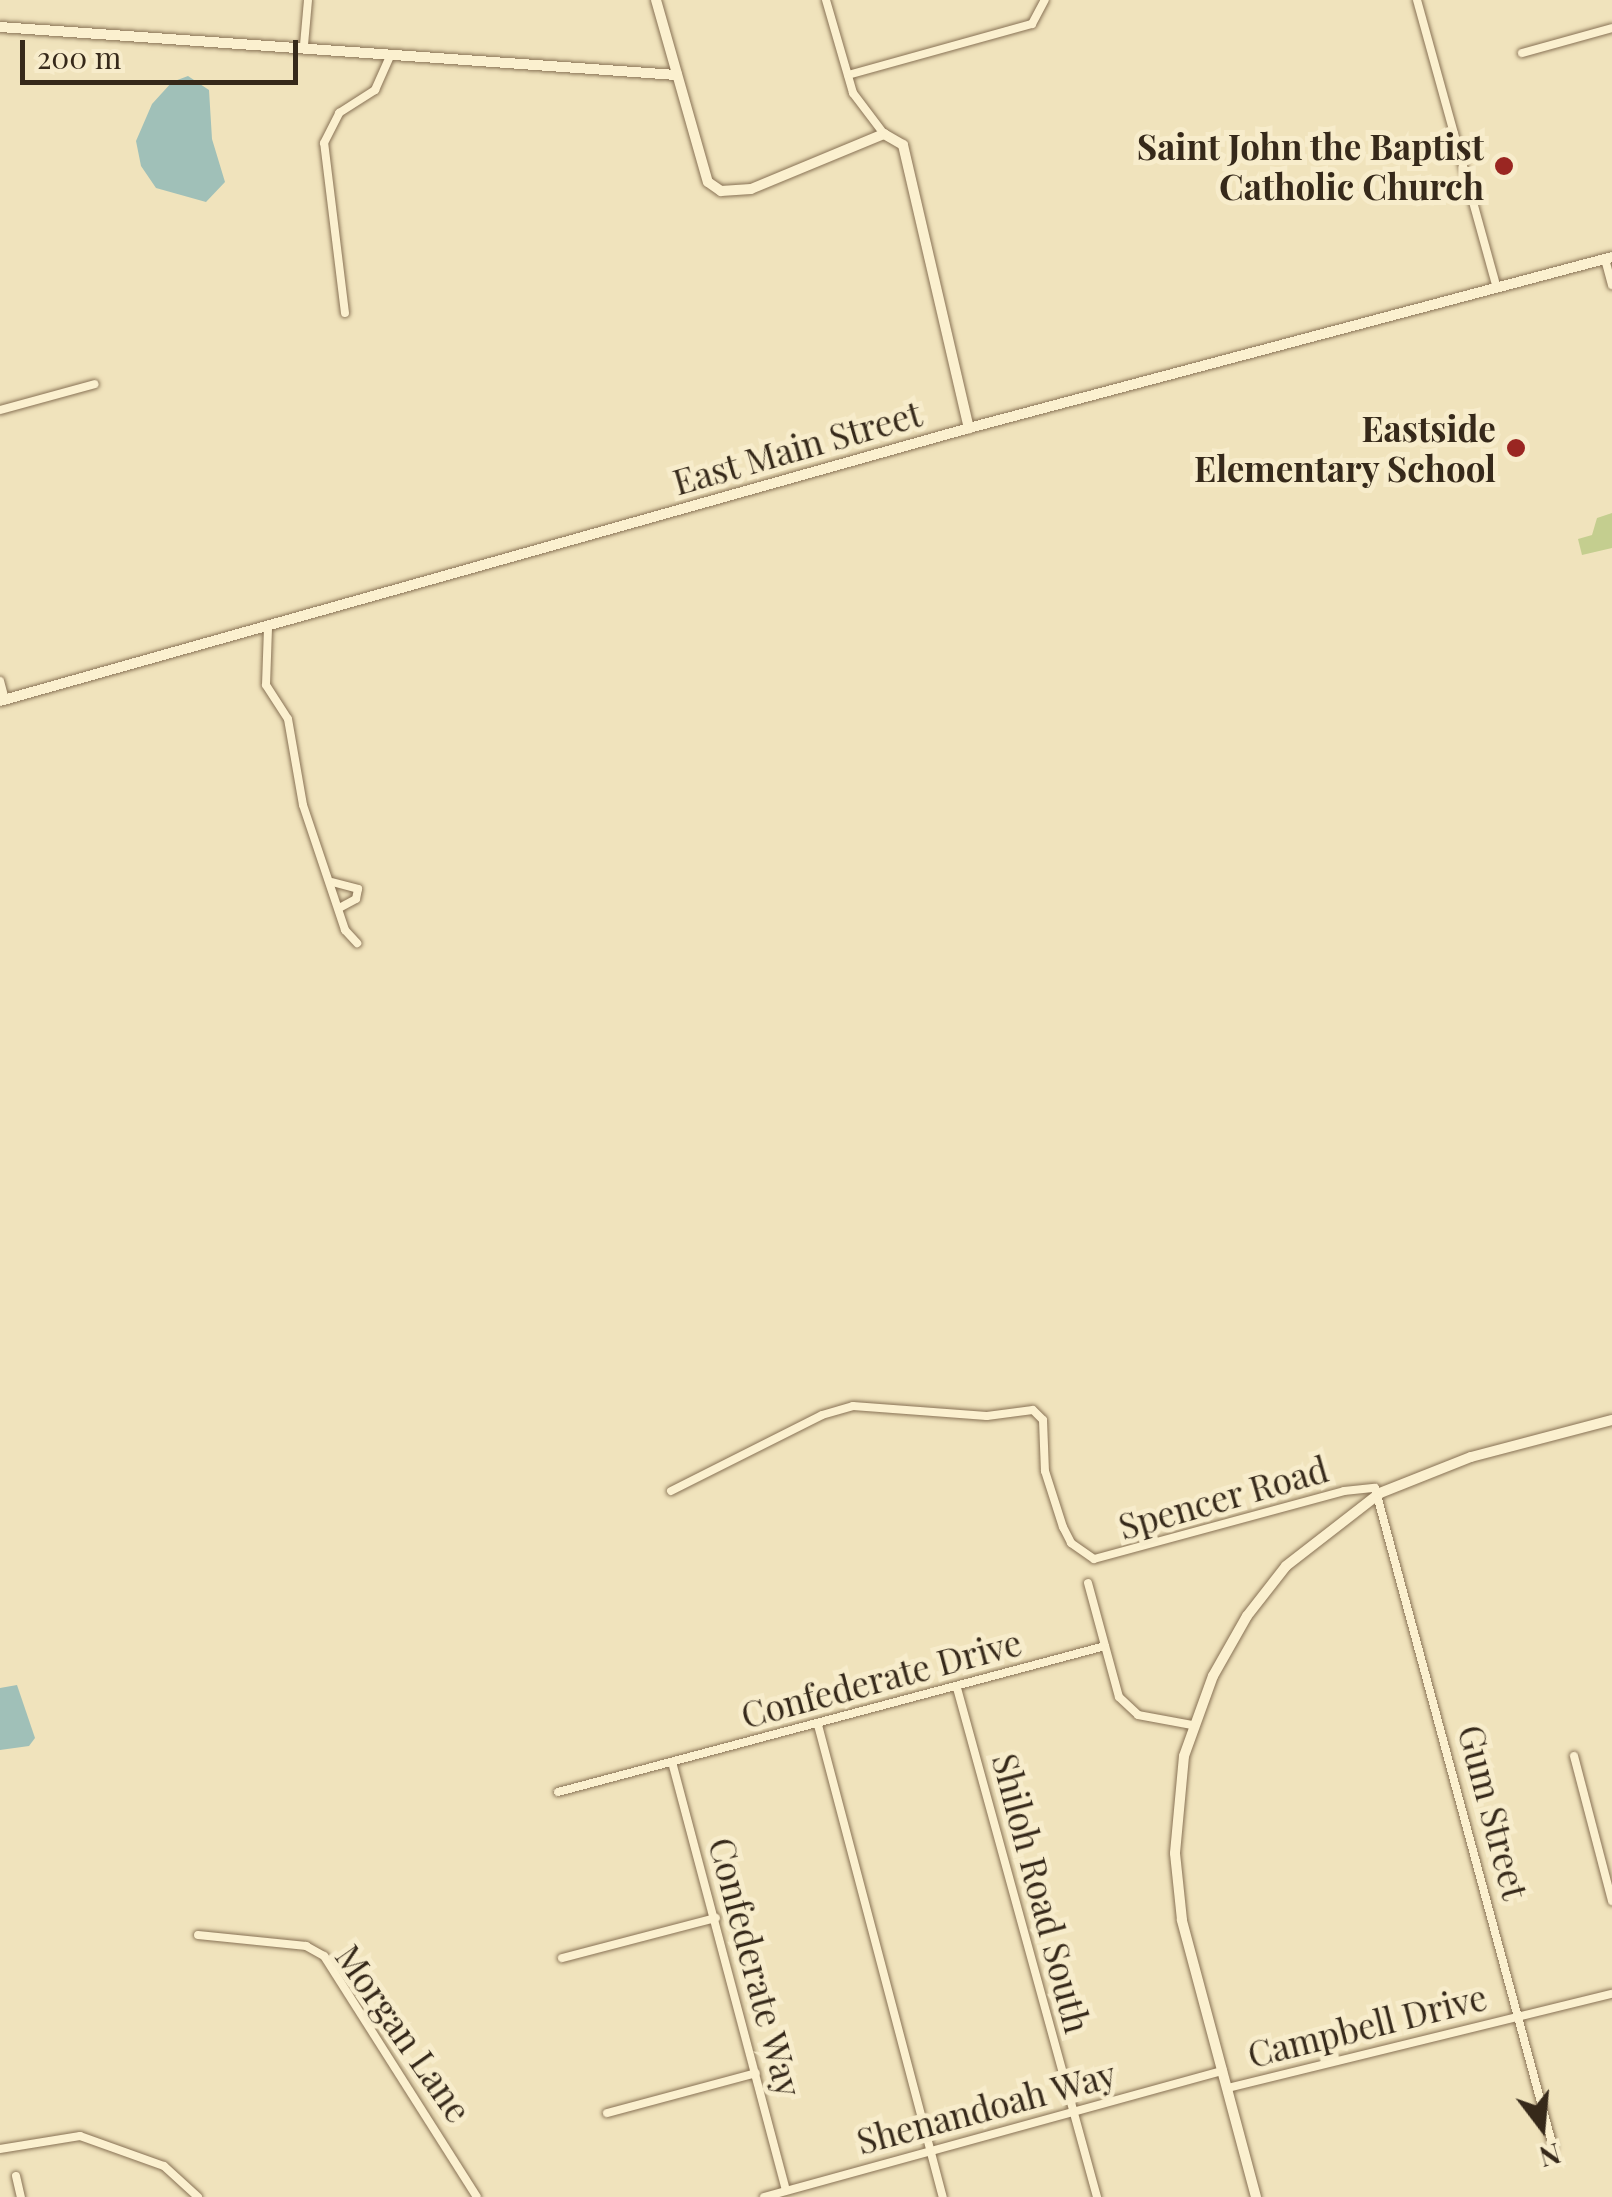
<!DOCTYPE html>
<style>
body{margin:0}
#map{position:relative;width:1612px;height:2197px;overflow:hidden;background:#f0e3bc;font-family:"Playfair Display",serif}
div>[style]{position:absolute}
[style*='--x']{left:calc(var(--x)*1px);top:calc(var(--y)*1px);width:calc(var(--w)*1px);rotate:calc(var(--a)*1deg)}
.green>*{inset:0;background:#c4ce8f}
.water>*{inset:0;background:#a0c0b8}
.roads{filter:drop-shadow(0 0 2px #887255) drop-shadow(0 0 2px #887255)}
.minor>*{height:8px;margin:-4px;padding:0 4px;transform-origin:4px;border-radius:4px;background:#fbf0cf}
.tertiary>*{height:10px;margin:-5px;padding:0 5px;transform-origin:5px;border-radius:5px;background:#fbf0cf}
.dots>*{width:28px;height:28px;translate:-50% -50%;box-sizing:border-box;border:5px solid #f7eccb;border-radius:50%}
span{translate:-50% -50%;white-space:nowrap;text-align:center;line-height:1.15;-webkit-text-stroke:10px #f7eccb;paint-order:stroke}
.poi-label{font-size:35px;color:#36291a;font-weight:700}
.right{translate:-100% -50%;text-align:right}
.street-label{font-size:35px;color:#36291a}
.north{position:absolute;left:1492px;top:2077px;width:100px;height:100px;-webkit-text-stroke:8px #f7eccb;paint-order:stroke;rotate:164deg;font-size:28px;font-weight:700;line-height:40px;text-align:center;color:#36291a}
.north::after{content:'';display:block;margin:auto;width:35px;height:45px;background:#36291a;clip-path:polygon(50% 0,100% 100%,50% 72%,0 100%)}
.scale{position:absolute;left:20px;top:40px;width:278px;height:45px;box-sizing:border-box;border:5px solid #36291a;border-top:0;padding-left:12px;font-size:30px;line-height:35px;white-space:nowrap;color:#36291a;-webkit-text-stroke:8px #f7eccb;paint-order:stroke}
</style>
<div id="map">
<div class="green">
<div style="clip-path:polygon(1612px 513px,1612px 548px,1582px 555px,1578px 539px,1592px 535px,1597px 518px)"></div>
</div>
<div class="water">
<div style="clip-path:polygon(188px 76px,209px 90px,212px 139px,225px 182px,206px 202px,156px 188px,141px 166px,136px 141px,152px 104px,172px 82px)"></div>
<div style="clip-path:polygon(17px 1685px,35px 1738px,29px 1746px,0 1750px,0 1688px)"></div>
</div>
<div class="roads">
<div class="minor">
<div style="--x:826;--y:0;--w:97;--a:73.8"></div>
<div style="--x:853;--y:93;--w:51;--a:52.9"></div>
<div style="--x:1417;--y:0;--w:299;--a:74.5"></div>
<div style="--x:304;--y:45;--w:45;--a:-84.9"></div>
<div style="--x:1522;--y:53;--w:93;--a:-15.5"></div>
<div style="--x:848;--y:75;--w:191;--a:-15.5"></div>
<div style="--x:1032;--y:24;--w:27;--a:-62"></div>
<div style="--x:1605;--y:259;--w:27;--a:75"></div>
<div style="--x:345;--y:313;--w:171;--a:-97"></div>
<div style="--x:324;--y:143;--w:34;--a:-63"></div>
<div style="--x:339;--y:113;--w:43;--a:-32.6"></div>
<div style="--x:375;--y:90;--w:39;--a:-66"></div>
<div style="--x:0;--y:410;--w:98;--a:-15.3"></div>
<div style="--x:268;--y:628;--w:57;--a:92"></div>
<div style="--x:266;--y:685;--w:40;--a:57.1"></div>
<div style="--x:288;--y:719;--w:87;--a:80.1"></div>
<div style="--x:303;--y:805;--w:132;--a:71.4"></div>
<div style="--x:345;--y:930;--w:18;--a:47"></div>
<div style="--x:0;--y:681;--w:20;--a:75"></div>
<div style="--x:332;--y:882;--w:27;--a:15"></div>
<div style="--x:358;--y:889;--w:10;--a:101"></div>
<div style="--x:356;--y:899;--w:19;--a:152"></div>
<div style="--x:671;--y:1491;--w:169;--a:-26.7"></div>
<div style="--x:822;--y:1415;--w:32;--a:-16"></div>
<div style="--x:853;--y:1406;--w:134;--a:4.3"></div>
<div style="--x:987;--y:1416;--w:46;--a:-7.4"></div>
<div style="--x:1033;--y:1410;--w:14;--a:45"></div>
<div style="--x:1043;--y:1420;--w:51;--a:87.8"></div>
<div style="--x:1045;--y:1471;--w:59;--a:72.2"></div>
<div style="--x:1063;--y:1527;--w:18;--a:63"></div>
<div style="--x:1071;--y:1543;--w:28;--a:35"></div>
<div style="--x:1094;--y:1559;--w:259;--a:-15.2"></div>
<div style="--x:1344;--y:1491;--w:31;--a:-6"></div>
<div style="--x:1375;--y:1488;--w:683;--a:74.88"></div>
<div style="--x:1088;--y:1583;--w:118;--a:74.8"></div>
<div style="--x:1119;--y:1697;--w:26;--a:43"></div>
<div style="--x:1138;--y:1715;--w:55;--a:10.5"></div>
<div style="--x:957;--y:1688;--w:528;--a:74.62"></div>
<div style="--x:818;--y:1725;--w:488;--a:75.2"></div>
<div style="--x:1574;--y:1756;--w:150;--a:75.3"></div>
<div style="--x:672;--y:1762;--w:440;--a:75.1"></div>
<div style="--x:558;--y:1792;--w:566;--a:-14.94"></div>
<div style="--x:198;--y:1935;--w:109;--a:5.8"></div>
<div style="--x:306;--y:1946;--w:21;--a:29"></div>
<div style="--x:324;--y:1956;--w:285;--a:57.6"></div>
<div style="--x:562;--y:1958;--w:159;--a:-14.6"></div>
<div style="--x:1228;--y:2088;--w:395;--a:-13.8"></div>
<div style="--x:607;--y:2113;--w:154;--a:-15"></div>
<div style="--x:0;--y:2149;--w:81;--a:-9.2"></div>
<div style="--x:80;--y:2136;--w:89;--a:19.7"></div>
<div style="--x:164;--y:2166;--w:46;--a:42.4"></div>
<div style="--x:16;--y:2176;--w:22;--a:77"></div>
<div style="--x:764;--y:2197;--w:476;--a:-15.4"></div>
</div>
<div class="tertiary">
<div style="--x:656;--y:0;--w:189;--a:74.1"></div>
<div style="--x:708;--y:182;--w:16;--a:35"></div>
<div style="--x:721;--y:191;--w:30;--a:-4"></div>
<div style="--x:751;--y:189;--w:144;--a:-22.5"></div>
<div style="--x:884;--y:134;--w:22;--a:30"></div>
<div style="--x:903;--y:145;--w:291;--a:76.9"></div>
<div style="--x:0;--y:27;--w:679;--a:4.06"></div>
<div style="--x:0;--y:701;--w:1007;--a:-15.73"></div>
<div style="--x:969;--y:428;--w:665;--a:-14.89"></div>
<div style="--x:1256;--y:2197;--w:287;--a:-105"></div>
<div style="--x:1182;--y:1920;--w:67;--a:-96"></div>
<div style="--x:1175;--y:1853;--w:97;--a:-84.7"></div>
<div style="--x:1184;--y:1756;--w:85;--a:-70.1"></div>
<div style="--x:1213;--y:1676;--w:69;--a:-60.5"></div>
<div style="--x:1247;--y:1616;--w:63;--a:-52"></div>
<div style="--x:1286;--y:1566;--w:119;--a:-37.8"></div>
<div style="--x:1380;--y:1493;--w:98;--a:-21.6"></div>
<div style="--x:1471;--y:1457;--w:146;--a:-14.7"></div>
</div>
</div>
<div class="dots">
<div style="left:1504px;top:166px;background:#9a2622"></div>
<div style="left:1516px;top:448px;background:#9a2622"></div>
</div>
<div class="poi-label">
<span class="right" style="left:1484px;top:166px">Saint John the Baptist<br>Catholic Church</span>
<span class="right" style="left:1496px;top:448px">Eastside<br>Elementary School</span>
</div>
<div class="street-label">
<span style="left:797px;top:447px;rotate:-16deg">East Main Street</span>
<span style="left:1223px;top:1497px;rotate:-16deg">Spencer Road</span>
<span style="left:881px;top:1678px;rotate:-15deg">Confederate Drive</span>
<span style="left:1494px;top:1812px;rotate:75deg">Gum Street</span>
<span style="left:1042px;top:1893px;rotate:75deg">Shiloh Road South</span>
<span style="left:756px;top:1967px;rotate:75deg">Confederate Way</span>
<span style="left:1367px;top:2025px;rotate:-14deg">Campbell Drive</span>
<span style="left:404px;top:2033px;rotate:55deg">Morgan Lane</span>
<span style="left:986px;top:2107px;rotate:-15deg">Shenandoah Way</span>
</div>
<div class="north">N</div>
<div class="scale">200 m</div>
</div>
